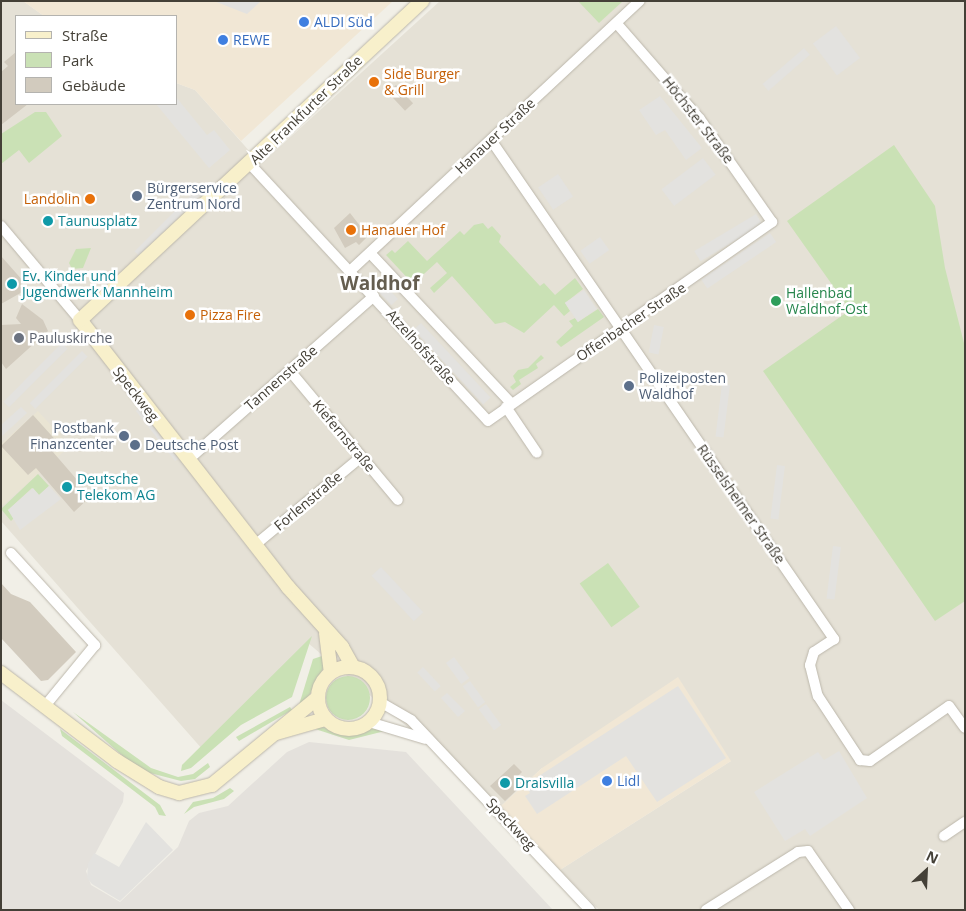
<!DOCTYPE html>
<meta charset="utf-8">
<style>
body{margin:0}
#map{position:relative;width:966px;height:911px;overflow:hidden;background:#f1efe7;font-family:"Open Sans",sans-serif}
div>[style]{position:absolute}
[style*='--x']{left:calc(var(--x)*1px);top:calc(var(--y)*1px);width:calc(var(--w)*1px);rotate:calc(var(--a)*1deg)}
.residential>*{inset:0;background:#e5e1d6}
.commercial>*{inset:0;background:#f1e7d5}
.industrial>*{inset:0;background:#e4e1dc}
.education>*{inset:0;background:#e9e4d3}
.green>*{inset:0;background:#cae1b5;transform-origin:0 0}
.round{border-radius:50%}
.parking>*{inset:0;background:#e3e2df;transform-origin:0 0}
.building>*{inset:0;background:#d2cbbe;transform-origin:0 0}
.roads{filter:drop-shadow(0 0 1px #bcb7ab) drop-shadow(0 0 1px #bcb7ab)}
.street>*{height:10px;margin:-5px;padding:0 5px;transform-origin:5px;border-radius:5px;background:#fff}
.secondary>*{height:14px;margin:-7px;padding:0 7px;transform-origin:7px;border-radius:7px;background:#f8f0cb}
.secondary>.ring{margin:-7px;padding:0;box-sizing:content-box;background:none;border:14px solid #f8f0cb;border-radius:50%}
.dots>*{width:14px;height:14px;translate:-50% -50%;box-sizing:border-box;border:2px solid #fff;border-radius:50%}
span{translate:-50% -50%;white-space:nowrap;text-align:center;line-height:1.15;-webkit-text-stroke:5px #fff;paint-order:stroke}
.shop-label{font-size:14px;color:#366cbe}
.left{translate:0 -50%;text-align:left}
.food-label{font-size:14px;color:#c56008}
.right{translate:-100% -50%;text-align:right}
.street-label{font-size:14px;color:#444037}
.service-label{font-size:14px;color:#4e5e75}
.culture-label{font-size:14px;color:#0d838f}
.leisure-label{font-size:14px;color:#27864d}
.worship-label{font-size:14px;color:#5b616d}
.district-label{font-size:19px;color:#655e50;font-weight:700}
.frame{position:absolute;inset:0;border:2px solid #444037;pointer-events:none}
.legend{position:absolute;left:15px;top:15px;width:162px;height:90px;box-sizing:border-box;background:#fff;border:1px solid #b4b3af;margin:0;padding:6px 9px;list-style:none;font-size:15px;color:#444037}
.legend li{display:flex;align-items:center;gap:10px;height:25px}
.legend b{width:25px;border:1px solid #b4b3af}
.north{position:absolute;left:901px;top:846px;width:50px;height:50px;-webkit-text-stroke:4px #fff;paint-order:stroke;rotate:25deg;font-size:14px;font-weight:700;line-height:20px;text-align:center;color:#444037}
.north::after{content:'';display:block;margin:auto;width:18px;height:22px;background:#444037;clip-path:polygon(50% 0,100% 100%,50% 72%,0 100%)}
</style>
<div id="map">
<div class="residential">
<div style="clip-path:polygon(1px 1px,23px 1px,44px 16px,16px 16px,16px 104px,176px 104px,176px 83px,195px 90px,261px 164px,440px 1px,965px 1px,965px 910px,599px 910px,560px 870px,731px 761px,542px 768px,501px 806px,308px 643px,203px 750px,1px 521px)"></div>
</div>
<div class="commercial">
<div style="clip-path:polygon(23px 1px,393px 1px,241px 141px,195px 90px,176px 83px,176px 16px,44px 16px)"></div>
<div style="clip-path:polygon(678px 677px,731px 761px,560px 870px,501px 806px,542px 768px)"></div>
</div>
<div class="industrial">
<div style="clip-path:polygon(1px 700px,124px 793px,123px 802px,86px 871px,91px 885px,120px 902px,178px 847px,189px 821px,199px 813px,228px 806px,287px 752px,309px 742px,406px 752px,553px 910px,1px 910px)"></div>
</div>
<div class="education">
<div style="clip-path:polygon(38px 411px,70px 446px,1px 507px,1px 444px)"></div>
</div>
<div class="green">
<div style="clip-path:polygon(578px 1px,623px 1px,599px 23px)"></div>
<div style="clip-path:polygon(35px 112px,46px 112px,62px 136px,29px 163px,19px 150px,1px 164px,1px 134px)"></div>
<div style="clip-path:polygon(894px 145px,935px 206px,945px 268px,965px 347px,965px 601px,935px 621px,763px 371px,850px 310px,787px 221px)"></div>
<div style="clip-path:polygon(483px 223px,488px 229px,492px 226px,501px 236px,499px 242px,540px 286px,544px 283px,555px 295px,575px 278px,583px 289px,565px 303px,570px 311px,564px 316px,554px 305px,524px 333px,505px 322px,495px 324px,452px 276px,434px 293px,430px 288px,447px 273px,437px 262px,413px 284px,386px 255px,392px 250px,395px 253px,408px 241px,427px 261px,460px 231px,464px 235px,474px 225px)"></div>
<div style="clip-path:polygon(91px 248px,83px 268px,72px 269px,69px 263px,76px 249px)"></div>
<div style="clip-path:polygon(598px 309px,604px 317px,561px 347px,556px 342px,573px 326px,569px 321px,575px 318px,578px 322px)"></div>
<div style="clip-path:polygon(541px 355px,544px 358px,536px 364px,538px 368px,519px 380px,521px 384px,513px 390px,510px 387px,516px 382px,513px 376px,518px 370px,528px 368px)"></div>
<div style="clip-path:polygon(38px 474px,49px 486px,39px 495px,32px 488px,8px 510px,15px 517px,11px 521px,1px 509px)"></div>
<div style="left:608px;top:563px;width:54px;height:35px;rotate:54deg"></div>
<div style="clip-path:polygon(312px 636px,292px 697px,241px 725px,191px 768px,181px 771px,182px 765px)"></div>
<div style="clip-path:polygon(325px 655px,324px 667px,308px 698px,299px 705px,313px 659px)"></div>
<div class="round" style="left:326px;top:676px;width:44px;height:44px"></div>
<div style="clip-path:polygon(290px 707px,292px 710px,239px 741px,236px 737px)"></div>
<div style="clip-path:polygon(73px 712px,151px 768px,178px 777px,193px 774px,208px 763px,210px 767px,195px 779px,181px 781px,150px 773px,125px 758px)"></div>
<div style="clip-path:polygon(321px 726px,341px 735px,358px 734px,373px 728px,385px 731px,349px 740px,309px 727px)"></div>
<div style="clip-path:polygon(60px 729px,160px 805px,166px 816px,159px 815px,155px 807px,62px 736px)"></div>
<div style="clip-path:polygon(230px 788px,234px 791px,224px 799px,194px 807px,184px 814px,193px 802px,213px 798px)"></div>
</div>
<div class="parking">
<div style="clip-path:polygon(214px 1px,261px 1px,247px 14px)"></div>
<div style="left:836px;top:26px;width:40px;height:29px;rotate:53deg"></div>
<div style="left:804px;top:48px;width:9px;height:55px;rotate:49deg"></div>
<div style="clip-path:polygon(660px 96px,702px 148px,686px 160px,665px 130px,656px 135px,639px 110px)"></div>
<div style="clip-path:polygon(176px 97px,207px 135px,214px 130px,230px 150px,209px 168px,156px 104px,176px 104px)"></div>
<div style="left:703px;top:158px;width:21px;height:52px;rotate:53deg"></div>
<div style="left:558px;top:174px;width:27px;height:24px;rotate:56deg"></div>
<div style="left:201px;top:185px;width:7px;height:94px;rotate:45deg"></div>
<div style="left:756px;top:214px;width:12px;height:72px;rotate:59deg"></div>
<div style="left:770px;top:233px;width:11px;height:83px;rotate:56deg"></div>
<div style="left:600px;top:237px;width:16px;height:24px;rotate:55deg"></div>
<div style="left:373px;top:273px;width:36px;height:9px;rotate:46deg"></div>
<div style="left:584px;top:290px;width:23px;height:23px;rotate:56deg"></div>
<div style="left:421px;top:323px;width:102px;height:10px;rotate:47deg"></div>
<div style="left:654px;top:325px;width:10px;height:28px;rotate:11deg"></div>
<div style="left:62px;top:343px;width:8px;height:83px;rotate:45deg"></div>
<div style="left:82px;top:351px;width:8px;height:74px;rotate:45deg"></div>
<div style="left:722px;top:384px;width:8px;height:53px;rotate:7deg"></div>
<div style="clip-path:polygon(21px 407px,27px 413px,1px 437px,1px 425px)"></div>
<div style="clip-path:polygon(139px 408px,178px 459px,175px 461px,136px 411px)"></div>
<div style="left:777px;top:465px;width:8px;height:54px;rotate:7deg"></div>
<div style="clip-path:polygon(49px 486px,61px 499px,20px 530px,8px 510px,33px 488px,39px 495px)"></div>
<div style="left:833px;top:546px;width:8px;height:53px;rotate:7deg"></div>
<div style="left:381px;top:567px;width:62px;height:13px;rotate:47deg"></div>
<div style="left:454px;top:657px;width:26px;height:10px;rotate:54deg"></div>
<div style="left:423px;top:667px;width:26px;height:8px;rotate:47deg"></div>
<div style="left:470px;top:681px;width:26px;height:9px;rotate:54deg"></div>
<div style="clip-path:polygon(678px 686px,726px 758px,657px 802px,626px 756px,537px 814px,525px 796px,530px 793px,525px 785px)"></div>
<div style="clip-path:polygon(447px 693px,465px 711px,458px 717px,441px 698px)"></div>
<div style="left:486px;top:704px;width:26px;height:9px;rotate:54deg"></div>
<div style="clip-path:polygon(839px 751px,867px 798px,810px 836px,805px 829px,785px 841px,754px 792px,818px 752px,824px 760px)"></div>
<div style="clip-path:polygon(146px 822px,173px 850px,120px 901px,92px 884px,87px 878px,88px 864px,94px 853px,119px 867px)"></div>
</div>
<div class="building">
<div style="clip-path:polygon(16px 52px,16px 104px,28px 104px,1px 125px,1px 72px,8px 66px,4px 62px)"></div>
<div style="left:396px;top:85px;width:25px;height:11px;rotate:47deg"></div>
<div style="clip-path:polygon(350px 213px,368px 236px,359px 245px,356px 242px,345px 248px,334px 228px)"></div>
<div style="clip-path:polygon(1px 256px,24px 282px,20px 286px,24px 291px,1px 304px)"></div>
<div style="clip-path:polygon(22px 304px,43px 320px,48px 331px,6px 369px,1px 362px,1px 325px,21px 324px,16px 318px)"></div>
<div style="clip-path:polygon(33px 415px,60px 445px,53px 452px,91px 496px,74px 512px,36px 468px,28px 475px,1px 446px)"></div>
<div style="clip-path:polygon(1px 583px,11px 594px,30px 602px,76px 652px,48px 680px,41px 681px,1px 638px)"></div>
<div style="clip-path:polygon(514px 764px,522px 772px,514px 780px,521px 786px,505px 801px,490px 786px)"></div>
</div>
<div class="roads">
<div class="street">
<div style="--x:491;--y:140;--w:606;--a:55.5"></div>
<div style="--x:834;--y:639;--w:24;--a:147"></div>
<div style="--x:814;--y:652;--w:14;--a:107"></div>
<div style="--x:810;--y:665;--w:32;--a:76"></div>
<div style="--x:818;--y:696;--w:77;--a:56.7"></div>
<div style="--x:860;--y:760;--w:10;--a:6"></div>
<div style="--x:870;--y:761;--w:96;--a:-34.8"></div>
<div style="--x:949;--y:706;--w:27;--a:54"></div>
<div style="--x:250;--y:164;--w:350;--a:47.2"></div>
<div style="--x:488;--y:421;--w:347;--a:-35"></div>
<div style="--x:772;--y:222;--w:126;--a:-125"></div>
<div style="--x:700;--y:119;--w:126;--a:-131.1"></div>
<div style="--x:1;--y:226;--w:123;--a:50"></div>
<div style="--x:370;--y:253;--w:206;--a:46.8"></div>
<div style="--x:350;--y:271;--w:396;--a:-43"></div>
<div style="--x:290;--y:371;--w:168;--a:50.1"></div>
<div style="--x:506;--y:407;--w:55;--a:56"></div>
<div style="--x:188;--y:460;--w:248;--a:-41.4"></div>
<div style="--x:255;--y:545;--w:138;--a:-39.7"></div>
<div style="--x:11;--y:553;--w:125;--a:47.6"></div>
<div style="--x:95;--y:645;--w:80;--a:129.4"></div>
<div style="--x:380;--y:702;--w:36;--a:30"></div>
<div style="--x:411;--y:720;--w:261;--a:46.7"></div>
<div style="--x:369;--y:722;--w:59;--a:16.6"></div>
<div style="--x:944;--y:836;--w:25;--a:-34"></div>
<div style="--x:706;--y:910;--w:109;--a:-32.2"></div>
<div style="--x:798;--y:852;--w:10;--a:-6"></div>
<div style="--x:808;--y:851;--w:72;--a:55.2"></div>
</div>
<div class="secondary">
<div style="--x:326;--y:633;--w:39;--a:83"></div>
<div class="ring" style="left:318px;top:667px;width:48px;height:48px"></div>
<div style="--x:353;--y:667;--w:23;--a:-119"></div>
<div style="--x:342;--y:647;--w:81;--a:-132"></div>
<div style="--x:288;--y:587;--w:338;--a:-127.9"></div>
<div style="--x:80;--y:320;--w:468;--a:-43"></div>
<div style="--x:1;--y:673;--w:146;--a:37.2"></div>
<div style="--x:117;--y:761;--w:49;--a:31.8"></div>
<div style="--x:159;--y:787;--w:21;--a:17"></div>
<div style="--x:179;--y:793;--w:34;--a:-14"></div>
<div style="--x:212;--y:785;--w:136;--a:-39.6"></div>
<div style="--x:276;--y:733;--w:51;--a:-15.9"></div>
</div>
</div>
<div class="dots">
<div style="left:304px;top:22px;background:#3f7fe0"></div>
<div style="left:223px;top:40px;background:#3f7fe0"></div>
<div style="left:374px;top:82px;background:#e8710a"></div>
<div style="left:137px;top:196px;background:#5c6f8a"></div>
<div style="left:90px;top:199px;background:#e8710a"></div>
<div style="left:48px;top:221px;background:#0f9aa8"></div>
<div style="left:351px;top:230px;background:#e8710a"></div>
<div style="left:12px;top:284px;background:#0f9aa8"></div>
<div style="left:776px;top:301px;background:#2e9e5b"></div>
<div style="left:190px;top:315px;background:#e8710a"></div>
<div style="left:19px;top:338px;background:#6b7280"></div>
<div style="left:629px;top:386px;background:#5c6f8a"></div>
<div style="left:124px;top:436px;background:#5c6f8a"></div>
<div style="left:135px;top:445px;background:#5c6f8a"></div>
<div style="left:67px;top:487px;background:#0f9aa8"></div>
<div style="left:607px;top:781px;background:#3f7fe0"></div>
<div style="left:505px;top:783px;background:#0f9aa8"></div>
</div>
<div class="shop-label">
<span class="left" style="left:314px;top:22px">ALDI Süd</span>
<span class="left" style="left:233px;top:40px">REWE</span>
<span class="left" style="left:617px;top:781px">Lidl</span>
</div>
<div class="food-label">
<span class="left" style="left:384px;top:82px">Side Burger<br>&amp; Grill</span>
<span class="right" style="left:80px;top:199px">Landolin</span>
<span class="left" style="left:361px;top:230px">Hanauer Hof</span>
<span class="left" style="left:200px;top:315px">Pizza Fire</span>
</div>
<div class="street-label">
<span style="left:306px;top:110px;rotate:-44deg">Alte Frankfurter Straße</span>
<span style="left:698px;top:120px;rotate:52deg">Höchster Straße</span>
<span style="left:495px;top:136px;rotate:-43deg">Hanauer Straße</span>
<span style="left:631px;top:322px;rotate:-34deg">Offenbacher Straße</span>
<span style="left:421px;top:347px;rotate:48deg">Atzelhofstraße</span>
<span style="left:281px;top:378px;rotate:-41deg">Tannenstraße</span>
<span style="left:136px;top:394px;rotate:52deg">Speckweg</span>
<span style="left:344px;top:436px;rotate:50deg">Kiefernstraße</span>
<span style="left:308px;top:501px;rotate:-40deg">Forlenstraße</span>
<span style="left:741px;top:504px;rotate:55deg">Rüsselsheimer Straße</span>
<span style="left:511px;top:824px;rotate:47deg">Speckweg</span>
</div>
<div class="service-label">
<span class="left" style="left:147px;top:196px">Bürgerservice<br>Zentrum Nord</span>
<span class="left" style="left:639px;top:386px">Polizeiposten<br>Waldhof</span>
<span class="right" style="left:114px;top:436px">Postbank<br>Finanzcenter</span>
<span class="left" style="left:145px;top:445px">Deutsche Post</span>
</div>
<div class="culture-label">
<span class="left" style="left:58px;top:221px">Taunusplatz</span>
<span class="left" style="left:22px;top:284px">Ev. Kinder und<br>Jugendwerk Mannheim</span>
<span class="left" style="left:77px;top:487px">Deutsche<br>Telekom AG</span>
<span class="left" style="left:515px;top:783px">Draisvilla</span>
</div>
<div class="leisure-label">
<span class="left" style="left:786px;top:301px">Hallenbad<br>Waldhof-Ost</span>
</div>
<div class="worship-label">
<span class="left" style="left:29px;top:338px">Pauluskirche</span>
</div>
<div class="district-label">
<span style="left:380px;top:284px">Waldhof</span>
</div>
<div class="frame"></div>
<ul class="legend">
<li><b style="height:6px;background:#f8f0cb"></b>Straße</li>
<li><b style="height:14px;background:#cae1b5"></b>Park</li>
<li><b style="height:14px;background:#d2cbbe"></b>Gebäude</li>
</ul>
<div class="north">N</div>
</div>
